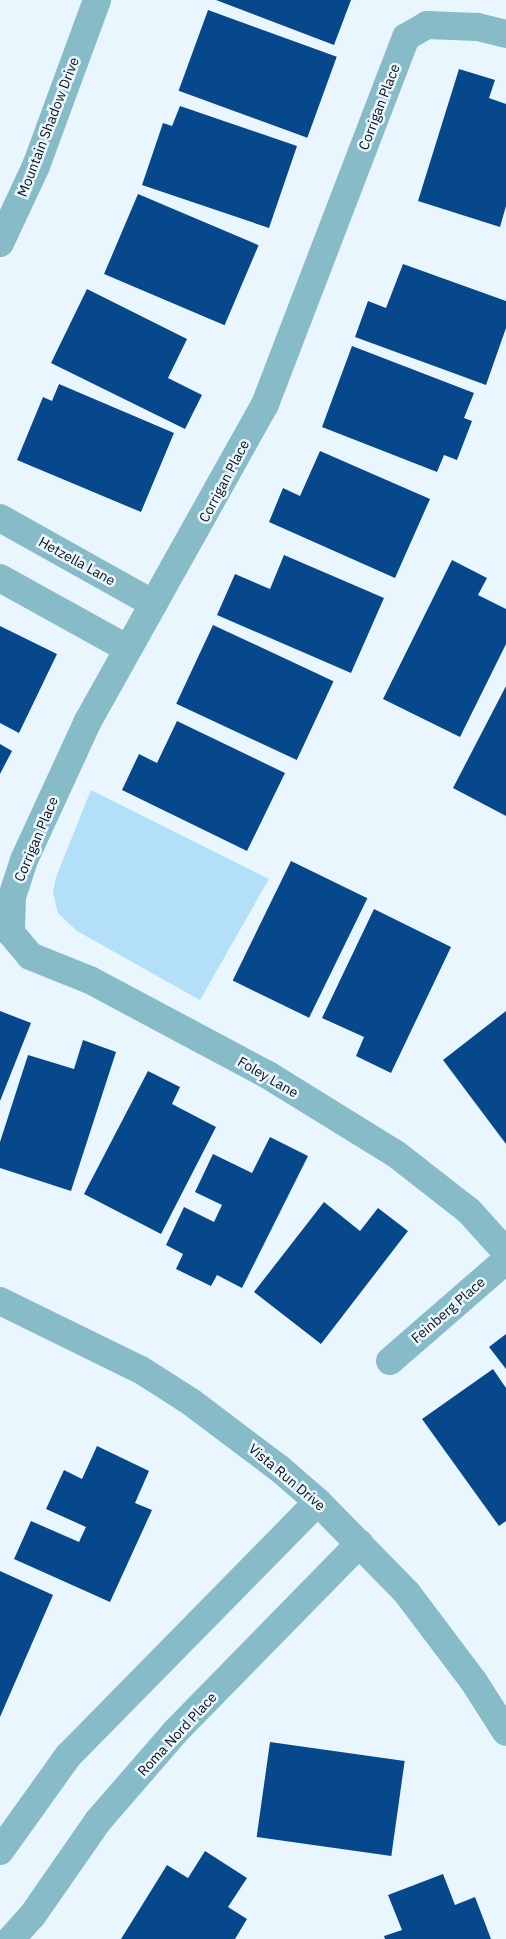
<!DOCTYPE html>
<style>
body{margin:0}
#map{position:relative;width:506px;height:1939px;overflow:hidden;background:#eaf6fd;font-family:"IBM Plex Sans",sans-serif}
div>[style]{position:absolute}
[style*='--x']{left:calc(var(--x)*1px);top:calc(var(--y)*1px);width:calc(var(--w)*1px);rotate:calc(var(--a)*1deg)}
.green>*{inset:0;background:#b4dff8}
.building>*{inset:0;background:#07488c;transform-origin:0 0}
.minor>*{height:28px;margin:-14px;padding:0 14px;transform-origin:14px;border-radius:14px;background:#87bbc8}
span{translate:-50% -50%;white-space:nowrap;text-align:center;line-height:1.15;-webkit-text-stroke:5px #eaf6fd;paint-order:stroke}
.street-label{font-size:14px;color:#0d1113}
</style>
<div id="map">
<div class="green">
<div style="clip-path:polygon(91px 790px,269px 879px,200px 1000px,77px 931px,58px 913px,53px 893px,56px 877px)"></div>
</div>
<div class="building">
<div style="clip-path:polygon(216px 0,351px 0,334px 45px)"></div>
<div style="left:208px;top:10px;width:137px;height:86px;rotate:20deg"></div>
<div style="clip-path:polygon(459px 69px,495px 80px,489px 98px,506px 104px,506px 206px,500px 227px,418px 201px)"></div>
<div style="clip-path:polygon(180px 106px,297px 146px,269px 228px,142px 185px,163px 123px,172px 126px)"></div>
<div style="left:138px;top:194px;width:131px;height:87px;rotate:23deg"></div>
<div style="clip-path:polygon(403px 264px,506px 301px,506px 328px,486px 385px,355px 337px,368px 301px,386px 308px)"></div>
<div style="clip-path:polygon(87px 289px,187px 339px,168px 378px,202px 395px,185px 429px,51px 363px)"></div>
<div style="clip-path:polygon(352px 346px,474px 393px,464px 418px,472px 421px,457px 460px,444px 455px,437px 472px,322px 427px)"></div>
<div style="clip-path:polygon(59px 384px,174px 433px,141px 512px,17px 460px,43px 397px,52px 401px)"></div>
<div style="clip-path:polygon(320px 451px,430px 499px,395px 578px,269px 522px,283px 488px,300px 496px)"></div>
<div style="clip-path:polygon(284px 555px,384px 598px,351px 673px,217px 615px,235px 574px,270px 589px)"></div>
<div style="clip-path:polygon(452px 560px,487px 578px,478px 595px,506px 609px,506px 644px,460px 737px,383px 699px)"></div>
<div style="left:213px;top:625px;width:133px;height:87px;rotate:25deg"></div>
<div style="clip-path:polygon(0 626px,57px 654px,19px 733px,0 723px)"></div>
<div style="clip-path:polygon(506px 686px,506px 816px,453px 788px)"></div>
<div style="clip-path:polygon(177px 721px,285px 773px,247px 851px,122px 790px,139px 754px,157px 763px)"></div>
<div style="clip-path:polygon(0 744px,12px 751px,0 774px)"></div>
<div style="left:291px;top:861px;width:85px;height:133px;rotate:26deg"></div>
<div style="clip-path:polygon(374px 909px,451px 947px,391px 1073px,356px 1056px,364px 1037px,322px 1018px)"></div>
<div style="clip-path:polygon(0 1011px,31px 1023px,0 1101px)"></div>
<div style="clip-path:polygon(506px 1011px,506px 1144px,443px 1060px)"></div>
<div style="clip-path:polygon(83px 1040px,116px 1052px,71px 1191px,0 1168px,0 1142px,28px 1055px,74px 1069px)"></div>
<div style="clip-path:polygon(148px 1071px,180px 1087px,172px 1104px,216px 1127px,161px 1234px,84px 1194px)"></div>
<div style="clip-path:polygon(270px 1137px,308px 1156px,242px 1288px,217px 1275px,211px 1286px,176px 1269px,183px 1254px,166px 1245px,184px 1207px,214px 1222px,222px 1205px,195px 1192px,213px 1154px,252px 1173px)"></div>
<div style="clip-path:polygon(324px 1202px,360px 1231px,378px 1208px,408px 1231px,321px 1344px,254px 1292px)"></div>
<div style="clip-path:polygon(506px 1334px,506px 1369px,489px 1347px)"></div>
<div style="clip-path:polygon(493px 1369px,506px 1388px,506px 1521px,499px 1526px,422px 1419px)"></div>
<div style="clip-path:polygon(97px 1446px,149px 1471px,135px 1503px,152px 1510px,110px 1602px,14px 1559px,31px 1521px,79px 1542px,86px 1527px,46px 1509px,64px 1470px,82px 1479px)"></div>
<div style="clip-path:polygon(0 1571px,53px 1595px,0 1717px)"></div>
<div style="left:270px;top:1742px;width:136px;height:96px;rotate:8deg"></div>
<div style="clip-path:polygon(205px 1851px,247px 1878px,228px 1907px,247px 1919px,235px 1939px,121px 1939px,167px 1865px,188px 1878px)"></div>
<div style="clip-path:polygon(443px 1874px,455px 1905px,475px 1897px,491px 1939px,385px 1939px,384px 1936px,402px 1930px,388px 1895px)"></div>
</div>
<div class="minor">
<div style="--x:506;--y:34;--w:30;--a:-166"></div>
<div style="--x:477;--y:27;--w:50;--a:-177.7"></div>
<div style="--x:427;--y:25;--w:24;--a:150"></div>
<div style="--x:406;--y:37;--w:395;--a:111"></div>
<div style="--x:264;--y:406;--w:363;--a:119.2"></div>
<div style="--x:87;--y:723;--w:151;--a:114.7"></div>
<div style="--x:24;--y:860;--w:40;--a:108"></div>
<div style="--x:12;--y:898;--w:35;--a:92"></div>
<div style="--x:11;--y:933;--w:30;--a:50"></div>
<div style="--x:30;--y:956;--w:65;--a:21.8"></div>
<div style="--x:90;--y:980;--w:202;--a:28.1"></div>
<div style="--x:268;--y:1075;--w:150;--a:31.7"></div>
<div style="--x:396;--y:1154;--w:93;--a:38"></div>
<div style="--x:469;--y:1211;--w:55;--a:47.9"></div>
<div style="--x:0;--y:243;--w:85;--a:-64.9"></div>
<div style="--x:36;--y:166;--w:177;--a:-69.8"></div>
<div style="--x:0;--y:518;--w:176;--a:29.2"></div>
<div style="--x:0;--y:578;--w:146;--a:29"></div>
<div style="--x:0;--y:1301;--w:157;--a:26.1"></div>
<div style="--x:141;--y:1370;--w:59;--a:32.6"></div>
<div style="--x:191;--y:1402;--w:111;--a:37"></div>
<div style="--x:280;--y:1469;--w:50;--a:41"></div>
<div style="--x:318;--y:1502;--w:127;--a:45.6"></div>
<div style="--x:407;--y:1593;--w:111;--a:53"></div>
<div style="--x:474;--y:1682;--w:59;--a:57.4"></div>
<div style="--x:390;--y:1361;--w:154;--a:-41"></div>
<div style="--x:0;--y:1851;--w:117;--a:-54.4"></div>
<div style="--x:68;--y:1756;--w:356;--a:-45.5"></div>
<div style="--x:11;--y:1939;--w:31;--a:-48"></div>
<div style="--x:32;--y:1916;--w:116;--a:-55.2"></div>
<div style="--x:98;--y:1821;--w:118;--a:-49.1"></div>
<div style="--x:175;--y:1732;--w:264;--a:-45.6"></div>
</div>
<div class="street-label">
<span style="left:379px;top:107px;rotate:-69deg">Corrigan Place</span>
<span style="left:48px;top:127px;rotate:-69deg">Mountain Shadow Drive</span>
<span style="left:224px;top:481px;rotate:-62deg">Corrigan Place</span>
<span style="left:77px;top:561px;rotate:29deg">Hetzella Lane</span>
<span style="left:36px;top:839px;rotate:-67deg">Corrigan Place</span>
<span style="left:268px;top:1077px;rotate:30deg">Foley Lane</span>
<span style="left:448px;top:1310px;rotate:-41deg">Feinberg Place</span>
<span style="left:287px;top:1477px;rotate:40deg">Vista Run Drive</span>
<span style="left:177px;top:1734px;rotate:-47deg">Roma Nord Place</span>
</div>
</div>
